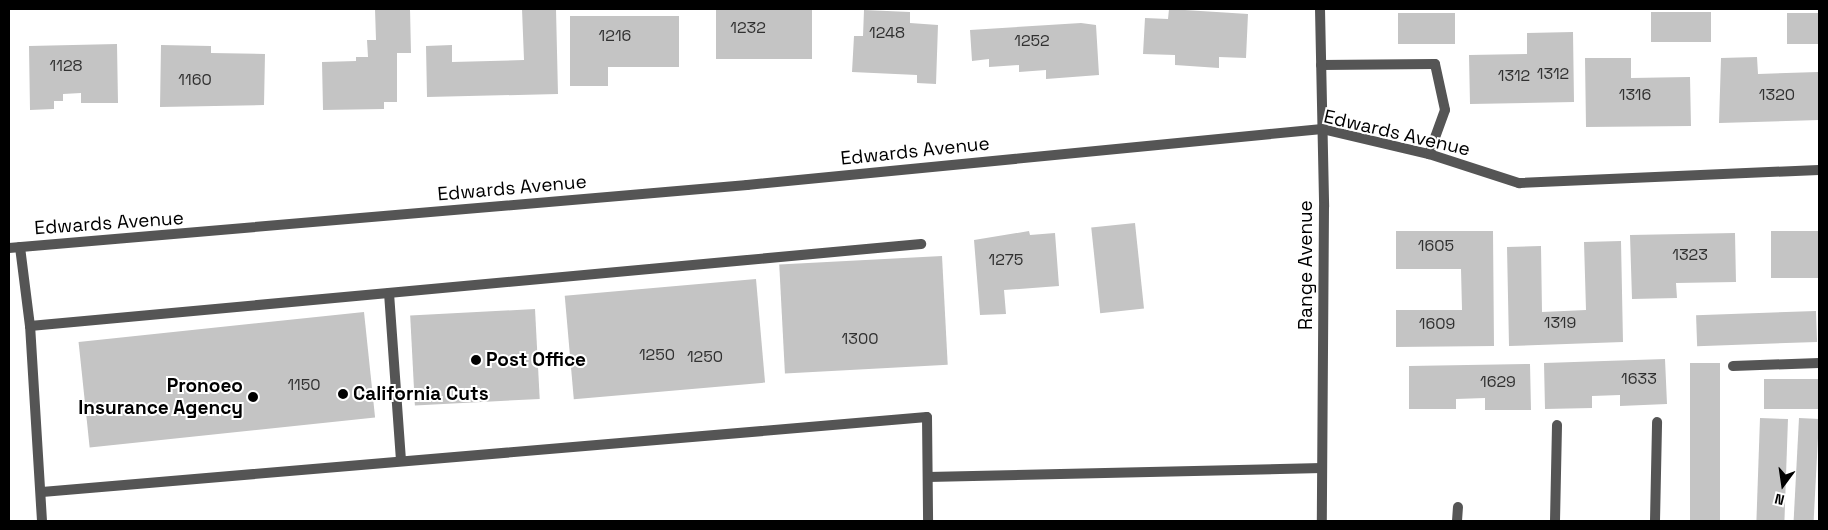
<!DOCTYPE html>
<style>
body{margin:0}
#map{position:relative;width:1828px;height:530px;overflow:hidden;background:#fff;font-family:"Space Grotesk",sans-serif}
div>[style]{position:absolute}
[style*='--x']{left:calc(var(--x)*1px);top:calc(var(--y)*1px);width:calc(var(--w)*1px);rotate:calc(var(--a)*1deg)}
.building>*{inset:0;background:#c4c4c4;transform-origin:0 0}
.service>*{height:10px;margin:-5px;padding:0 5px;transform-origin:5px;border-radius:5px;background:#555}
.minor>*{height:10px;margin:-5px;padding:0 5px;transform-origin:5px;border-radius:5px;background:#555}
.tertiary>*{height:10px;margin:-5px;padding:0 5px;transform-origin:5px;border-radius:5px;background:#555}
.dots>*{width:14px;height:14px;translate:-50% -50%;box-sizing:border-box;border:2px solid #fff;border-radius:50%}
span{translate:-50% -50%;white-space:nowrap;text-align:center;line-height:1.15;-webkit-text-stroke:4px #fff;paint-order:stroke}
.number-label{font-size:16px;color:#313131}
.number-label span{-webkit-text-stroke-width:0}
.street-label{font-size:19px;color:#000}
.poi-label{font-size:19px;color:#000;font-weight:700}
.left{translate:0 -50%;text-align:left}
.right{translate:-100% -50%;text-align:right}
.frame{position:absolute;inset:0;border:10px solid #000;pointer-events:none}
.north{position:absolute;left:1758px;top:460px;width:50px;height:50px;-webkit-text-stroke:4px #fff;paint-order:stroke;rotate:194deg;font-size:14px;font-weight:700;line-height:20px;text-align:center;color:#000}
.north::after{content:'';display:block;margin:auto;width:18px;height:22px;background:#000;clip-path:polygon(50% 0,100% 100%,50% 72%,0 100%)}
</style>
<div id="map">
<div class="building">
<div style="clip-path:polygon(375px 9px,410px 9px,411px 53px,397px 53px,397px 102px,384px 102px,384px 109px,323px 110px,322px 62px,356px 61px,356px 57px,368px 57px,367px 40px,376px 40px)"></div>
<div style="clip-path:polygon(522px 9px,556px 9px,558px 94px,427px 97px,426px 46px,452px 45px,452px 62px,524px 60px)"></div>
<div style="left:716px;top:9px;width:96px;height:50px"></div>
<div style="clip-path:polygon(1169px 9px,1248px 14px,1246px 58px,1219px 57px,1219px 68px,1175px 65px,1175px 55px,1143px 54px,1145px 18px,1168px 19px)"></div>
<div style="clip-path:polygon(864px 10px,910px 12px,910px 23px,938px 25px,936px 84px,917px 83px,917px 75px,852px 72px,854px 36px,863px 36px)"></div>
<div style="left:1651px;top:12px;width:60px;height:30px"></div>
<div style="left:1398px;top:13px;width:57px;height:31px"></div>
<div style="left:1787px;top:13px;width:32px;height:31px"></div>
<div style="clip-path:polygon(570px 16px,679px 16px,679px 67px,608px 67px,608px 86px,570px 86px)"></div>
<div style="clip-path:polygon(1081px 23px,1096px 25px,1099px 75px,1046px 79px,1046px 70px,1019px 72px,1019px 65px,989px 67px,989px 59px,972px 61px,970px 30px)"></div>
<div style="clip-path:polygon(1573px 32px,1574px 102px,1470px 104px,1469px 55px,1527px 54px,1527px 33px)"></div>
<div style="clip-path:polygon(117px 44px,118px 103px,81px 103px,81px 93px,63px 94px,63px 101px,54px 101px,54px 109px,30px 110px,29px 46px)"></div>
<div style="clip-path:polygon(161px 45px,211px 46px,211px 53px,265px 54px,264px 105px,160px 107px)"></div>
<div style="clip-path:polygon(1757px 57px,1758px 74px,1818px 72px,1819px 120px,1719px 123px,1721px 58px)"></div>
<div style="clip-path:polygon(1585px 58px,1631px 58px,1631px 78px,1690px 77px,1691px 126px,1586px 127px)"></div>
<div style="left:1135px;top:223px;width:86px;height:44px;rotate:84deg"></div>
<div style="clip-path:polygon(1029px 231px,1030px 235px,1055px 233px,1059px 286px,1004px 290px,1006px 314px,980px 315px,974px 240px)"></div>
<div style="clip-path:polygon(1396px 231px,1493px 231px,1494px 346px,1396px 347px,1396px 310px,1462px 310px,1461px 269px,1396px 269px)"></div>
<div style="left:1771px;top:231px;width:48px;height:47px"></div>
<div style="clip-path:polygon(1735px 233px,1736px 282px,1676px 283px,1677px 298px,1632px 299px,1630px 235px)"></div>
<div style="clip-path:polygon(1621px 241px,1623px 342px,1509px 346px,1507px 247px,1541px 246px,1542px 312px,1586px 310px,1584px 242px)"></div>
<div style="left:942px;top:256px;width:109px;height:163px;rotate:87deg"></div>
<div style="left:756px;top:279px;width:104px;height:192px;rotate:85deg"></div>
<div style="left:535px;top:309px;width:90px;height:125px;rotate:87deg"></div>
<div style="left:1816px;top:311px;width:31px;height:120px;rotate:88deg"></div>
<div style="left:364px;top:312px;width:106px;height:287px;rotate:84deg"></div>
<div style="clip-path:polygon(1665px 359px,1667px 404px,1620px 406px,1620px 395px,1592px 396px,1592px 408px,1545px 409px,1544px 363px)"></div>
<div style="left:1690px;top:363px;width:30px;height:158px"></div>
<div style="clip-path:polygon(1530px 364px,1531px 410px,1485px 410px,1485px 398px,1456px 399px,1456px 409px,1409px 409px,1409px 366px)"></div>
<div style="left:1764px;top:379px;width:55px;height:30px"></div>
<div style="left:1760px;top:418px;width:28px;height:103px;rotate:2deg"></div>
<div style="left:1799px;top:418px;width:20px;height:103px;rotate:3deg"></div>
</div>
<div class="service">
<div style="--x:1321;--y:65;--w:114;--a:-0.5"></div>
<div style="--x:1435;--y:64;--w:47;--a:77.7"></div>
<div style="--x:1445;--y:110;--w:47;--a:110"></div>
<div style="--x:20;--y:247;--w:80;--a:82.8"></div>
<div style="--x:389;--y:293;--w:167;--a:85.9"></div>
<div style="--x:1733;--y:366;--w:86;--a:-2"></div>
<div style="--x:928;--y:477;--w:394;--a:-1.3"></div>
<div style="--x:42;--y:492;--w:888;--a:-4.84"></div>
<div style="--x:927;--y:417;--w:104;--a:89.4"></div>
<div style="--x:42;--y:521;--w:195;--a:-93.5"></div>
<div style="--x:30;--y:326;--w:895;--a:-5.26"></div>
<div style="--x:1457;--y:521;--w:14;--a:-86"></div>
<div style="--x:1555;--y:521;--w:96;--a:-88.8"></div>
<div style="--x:1655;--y:521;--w:99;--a:-88.8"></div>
</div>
<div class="minor">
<div style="--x:9;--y:248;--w:741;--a:-4.88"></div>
<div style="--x:747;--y:185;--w:578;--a:-5.56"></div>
<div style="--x:1322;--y:129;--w:110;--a:13.2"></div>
<div style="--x:1429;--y:154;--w:95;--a:17.9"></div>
<div style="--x:1519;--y:183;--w:300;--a:-2.5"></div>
</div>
<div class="tertiary">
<div style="--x:1320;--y:9;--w:198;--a:88.8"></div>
<div style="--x:1324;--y:207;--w:314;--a:90.4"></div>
</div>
<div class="dots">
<div style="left:476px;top:360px;background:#000"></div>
<div style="left:343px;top:394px;background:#000"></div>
<div style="left:253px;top:397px;background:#000"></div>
</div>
<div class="number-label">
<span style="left:748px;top:28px">1232</span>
<span style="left:887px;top:33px">1248</span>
<span style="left:615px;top:36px">1216</span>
<span style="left:1032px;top:41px">1252</span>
<span style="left:66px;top:66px">1128</span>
<span style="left:1553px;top:74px">1312</span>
<span style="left:1514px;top:76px">1312</span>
<span style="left:195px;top:80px">1160</span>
<span style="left:1635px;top:95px">1316</span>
<span style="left:1777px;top:95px">1320</span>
<span style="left:1436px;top:246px">1605</span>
<span style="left:1690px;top:255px">1323</span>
<span style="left:1006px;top:260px">1275</span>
<span style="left:1560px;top:323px">1319</span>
<span style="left:1437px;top:324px">1609</span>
<span style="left:860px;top:339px">1300</span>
<span style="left:657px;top:355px">1250</span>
<span style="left:705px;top:357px">1250</span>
<span style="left:1639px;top:379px">1633</span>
<span style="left:1498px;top:382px">1629</span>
<span style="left:304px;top:385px">1150</span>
</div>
<div class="street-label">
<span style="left:1397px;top:133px;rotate:13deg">Edwards Avenue</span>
<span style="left:915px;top:151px;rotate:-6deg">Edwards Avenue</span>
<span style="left:512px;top:188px;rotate:-5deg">Edwards Avenue</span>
<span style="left:109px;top:223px;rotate:-4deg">Edwards Avenue</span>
<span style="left:1306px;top:265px;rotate:-90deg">Range Avenue</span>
</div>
<div class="poi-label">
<span class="left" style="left:486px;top:360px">Post Office</span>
<span class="right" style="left:243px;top:397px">Pronoeo<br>Insurance Agency</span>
<span class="left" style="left:353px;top:394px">California Cuts</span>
</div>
<div class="frame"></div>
<div class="north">N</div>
</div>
